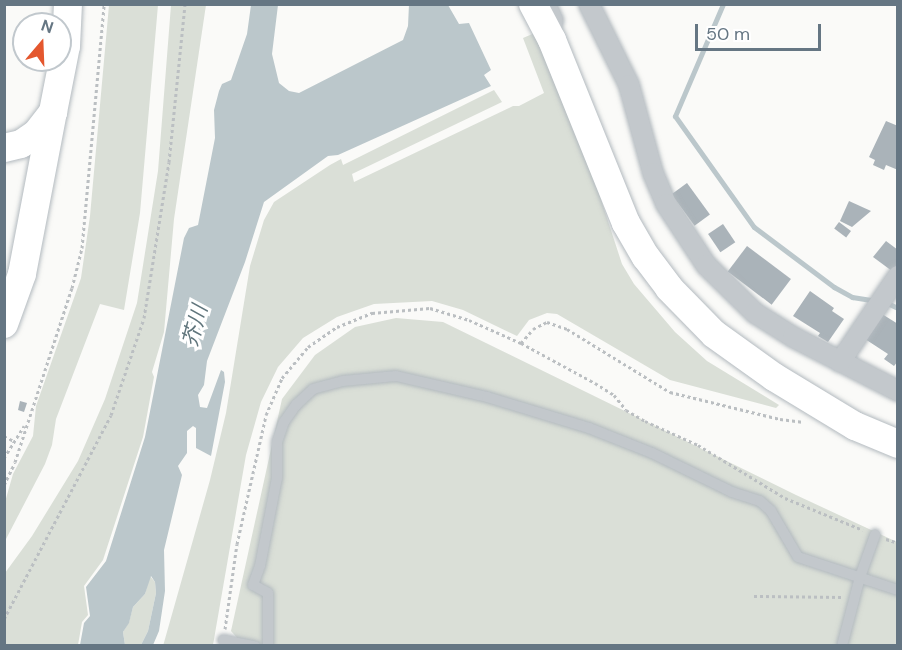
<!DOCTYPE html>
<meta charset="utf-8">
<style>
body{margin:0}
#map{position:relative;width:902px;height:650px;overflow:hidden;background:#fafaf8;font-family:"DM Sans","Noto Sans JP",sans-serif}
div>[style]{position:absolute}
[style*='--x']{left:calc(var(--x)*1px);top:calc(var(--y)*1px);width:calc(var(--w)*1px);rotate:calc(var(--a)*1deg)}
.green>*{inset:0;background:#dadfd7}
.water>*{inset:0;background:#bbc7cb}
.stream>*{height:5px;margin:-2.5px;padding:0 2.5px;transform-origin:2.5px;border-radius:2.5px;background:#bbc7cb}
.building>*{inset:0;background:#aab3b9;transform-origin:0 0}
.path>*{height:3px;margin-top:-1.5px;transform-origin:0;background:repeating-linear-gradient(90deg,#bbbfc2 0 3px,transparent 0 6px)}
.roads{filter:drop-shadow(0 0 2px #b3babf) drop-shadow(0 0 2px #b3babf)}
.lane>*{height:10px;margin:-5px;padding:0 5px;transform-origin:5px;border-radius:5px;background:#c3c8cc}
.street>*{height:20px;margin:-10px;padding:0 10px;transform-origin:10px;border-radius:10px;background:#c3c8cc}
.secondary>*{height:28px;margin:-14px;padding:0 14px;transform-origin:14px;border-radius:14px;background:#fff}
span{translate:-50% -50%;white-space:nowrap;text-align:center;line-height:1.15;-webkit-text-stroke:6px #fff;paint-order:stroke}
.water-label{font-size:21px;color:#60757c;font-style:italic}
.frame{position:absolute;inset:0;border:6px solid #657683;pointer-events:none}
.north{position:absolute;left:12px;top:12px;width:60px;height:60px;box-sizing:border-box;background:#fff;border:2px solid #c1c8cd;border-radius:50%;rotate:19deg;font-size:16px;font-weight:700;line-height:24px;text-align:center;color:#657683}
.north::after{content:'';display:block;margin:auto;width:21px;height:27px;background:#e4572e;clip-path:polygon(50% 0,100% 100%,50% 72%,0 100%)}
.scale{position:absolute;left:695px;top:24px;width:126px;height:27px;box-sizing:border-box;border:3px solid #657683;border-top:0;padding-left:8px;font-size:18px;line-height:21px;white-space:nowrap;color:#657683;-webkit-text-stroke:4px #fff;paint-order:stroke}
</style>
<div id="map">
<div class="green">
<div style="clip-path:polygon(109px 5px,158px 5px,140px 213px,124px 310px,100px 304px,56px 419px,52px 445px,45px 464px,5px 541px,5px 502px,13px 474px,33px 436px,36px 406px,81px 278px,90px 216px)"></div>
<div style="clip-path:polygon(171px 5px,206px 5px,174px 219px,164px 332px,152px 372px,154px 377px,143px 437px,103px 560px,84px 586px,88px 615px,82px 622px,78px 645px,5px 645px,5px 573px,32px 536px,78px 461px,105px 399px,137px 303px,158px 171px)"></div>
<div style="clip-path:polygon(537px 32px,576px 123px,622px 264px,634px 284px,675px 332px,707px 361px,779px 405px,776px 408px,670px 380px,557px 314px,547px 313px,529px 320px,517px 336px,463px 310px,432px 301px,374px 304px,337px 317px,303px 338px,278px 367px,261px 402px,246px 455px,213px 645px,163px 646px,210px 480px,226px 413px,250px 266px,264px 220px,274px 202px,330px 165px,341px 159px,343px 165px,494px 90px,502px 102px,352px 174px,354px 182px,513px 106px,519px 106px,544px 93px,523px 38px)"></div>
<div style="clip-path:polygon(396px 318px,443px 322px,796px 495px,897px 542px,897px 645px,269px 646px,239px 640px,231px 631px,282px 399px,315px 355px,355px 327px)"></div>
<div style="clip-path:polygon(150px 576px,155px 582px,156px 593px,148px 631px,141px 645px,125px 645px,123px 632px,129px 622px,133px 607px,145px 594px)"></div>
</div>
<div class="water">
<div style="clip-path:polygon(251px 5px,278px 5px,272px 54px,279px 83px,289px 91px,299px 93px,403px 40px,408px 26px,409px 4px,448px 5px,459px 24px,469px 23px,491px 70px,484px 75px,491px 86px,338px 155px,328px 156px,264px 202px,245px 262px,207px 361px,204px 385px,198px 395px,200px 407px,207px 408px,221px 370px,224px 372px,225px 382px,211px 456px,196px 448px,196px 428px,193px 426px,187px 431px,187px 453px,178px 466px,182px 475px,164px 550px,165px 591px,159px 631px,153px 645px,141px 645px,148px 631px,156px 593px,155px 582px,151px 576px,145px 594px,133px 607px,129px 623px,123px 632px,125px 645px,80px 645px,84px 623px,90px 616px,86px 587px,106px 561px,145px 437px,184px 238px,189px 228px,198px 225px,215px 138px,214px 110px,219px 91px,222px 84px,231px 80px,247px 34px)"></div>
</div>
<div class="stream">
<div style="--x:723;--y:4;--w:122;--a:113.2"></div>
<div style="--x:675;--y:116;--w:136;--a:54.6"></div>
<div style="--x:754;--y:227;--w:100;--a:36.9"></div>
<div style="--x:834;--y:287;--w:21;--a:29"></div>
<div style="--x:852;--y:297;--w:24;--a:9"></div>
<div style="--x:885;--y:302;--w:14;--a:25"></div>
</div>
<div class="building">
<div style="clip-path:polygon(886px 121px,898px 126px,898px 170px,886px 165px,884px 170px,873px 165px,875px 160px,869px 157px)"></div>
<div style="left:687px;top:183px;width:39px;height:19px;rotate:54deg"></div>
<div style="clip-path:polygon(849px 201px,871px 211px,852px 227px,840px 221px)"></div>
<div style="left:839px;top:222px;width:15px;height:8px;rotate:37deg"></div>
<div style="left:723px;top:224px;width:22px;height:18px;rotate:56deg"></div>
<div style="clip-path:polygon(886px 241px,898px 250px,896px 274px,873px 257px)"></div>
<div style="left:747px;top:246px;width:55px;height:32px;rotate:37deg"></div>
<div style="clip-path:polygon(810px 291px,834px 308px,832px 311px,844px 319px,828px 342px,818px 336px,820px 333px,793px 316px)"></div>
<div style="clip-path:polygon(882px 314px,898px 324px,898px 361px,894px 366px,884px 359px,888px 354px,865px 339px)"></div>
<div style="clip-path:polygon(20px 401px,27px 403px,24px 412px,18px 410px)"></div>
</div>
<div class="path">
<div style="--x:521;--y:343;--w:18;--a:-49"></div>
<div style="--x:533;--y:329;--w:16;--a:-27"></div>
<div style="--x:547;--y:322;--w:21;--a:19"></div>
<div style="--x:567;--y:329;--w:121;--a:31.5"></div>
<div style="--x:670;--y:392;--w:113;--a:13.8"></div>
<div style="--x:780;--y:419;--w:24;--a:7"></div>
<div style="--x:4;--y:436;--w:11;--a:27"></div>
<div style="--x:4;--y:458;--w:38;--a:-58"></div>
<div style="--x:4;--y:485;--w:25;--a:-64"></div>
<div style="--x:15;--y:462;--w:183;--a:-71.9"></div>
<div style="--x:72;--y:288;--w:41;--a:-76"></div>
<div style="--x:82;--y:248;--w:245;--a:-84.8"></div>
<div style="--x:886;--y:539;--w:13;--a:18"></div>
<div style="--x:754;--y:596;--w:88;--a:0.7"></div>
<div style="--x:4;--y:619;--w:230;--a:-62.3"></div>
<div style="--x:111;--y:415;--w:102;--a:-71.2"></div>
<div style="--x:144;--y:318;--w:158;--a:-80.9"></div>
<div style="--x:169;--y:162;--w:159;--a:-84.2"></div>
<div style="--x:225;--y:629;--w:86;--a:-82"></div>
<div style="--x:237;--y:544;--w:132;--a:-77.3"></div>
<div style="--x:266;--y:415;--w:40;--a:-66.6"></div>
<div style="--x:282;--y:378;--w:40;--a:-50"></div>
<div style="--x:308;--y:347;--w:35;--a:-35"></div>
<div style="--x:337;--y:327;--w:38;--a:-22"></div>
<div style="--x:372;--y:313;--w:58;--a:-4.9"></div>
<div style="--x:430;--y:308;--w:41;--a:17.1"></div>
<div style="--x:469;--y:320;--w:57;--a:23.9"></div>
<div style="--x:521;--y:343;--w:84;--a:28.4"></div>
<div style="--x:595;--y:383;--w:22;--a:32"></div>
<div style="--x:614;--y:395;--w:19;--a:51"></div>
<div style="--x:626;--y:410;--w:22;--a:30"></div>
<div style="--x:645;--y:421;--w:58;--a:24.4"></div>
<div style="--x:698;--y:445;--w:102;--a:31.3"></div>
<div style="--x:785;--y:498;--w:84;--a:22.3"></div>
</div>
<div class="roads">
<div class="lane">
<div style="--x:551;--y:4;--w:17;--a:66"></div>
<div style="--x:558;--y:20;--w:14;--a:102"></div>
<div style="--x:223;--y:640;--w:33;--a:11"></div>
<div style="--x:268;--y:646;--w:53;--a:-90"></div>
<div style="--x:268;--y:593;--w:17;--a:-152"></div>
<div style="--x:253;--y:585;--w:20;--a:-70"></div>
<div style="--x:260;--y:566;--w:90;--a:-79.1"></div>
<div style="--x:277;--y:478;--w:36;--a:-90"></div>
<div style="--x:277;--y:442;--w:21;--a:-71"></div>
<div style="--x:284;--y:422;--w:21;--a:-55"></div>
<div style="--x:296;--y:405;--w:23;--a:-43"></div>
<div style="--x:313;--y:389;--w:31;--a:-15"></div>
<div style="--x:343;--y:381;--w:53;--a:-5.4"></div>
<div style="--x:396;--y:376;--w:93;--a:13"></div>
<div style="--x:487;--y:397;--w:107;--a:16.9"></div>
<div style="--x:589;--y:428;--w:68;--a:21.6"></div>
<div style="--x:652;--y:453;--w:89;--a:26"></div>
<div style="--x:732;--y:492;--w:29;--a:18"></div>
<div style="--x:760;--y:501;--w:15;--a:42"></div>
<div style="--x:771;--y:511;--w:53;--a:59.6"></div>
<div style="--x:798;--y:557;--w:105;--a:18.3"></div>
<div style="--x:842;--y:646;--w:71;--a:-75.4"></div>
<div style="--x:860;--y:577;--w:45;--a:-70.3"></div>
</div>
<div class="street">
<div style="--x:589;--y:4;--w:90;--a:63.7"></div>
<div style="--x:629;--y:85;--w:91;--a:74.7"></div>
<div style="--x:653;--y:173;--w:34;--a:67"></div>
<div style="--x:666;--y:204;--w:73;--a:56.7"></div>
<div style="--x:706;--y:265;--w:69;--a:44.4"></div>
<div style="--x:755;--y:313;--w:45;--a:32.3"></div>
<div style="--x:793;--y:337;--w:118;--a:27.2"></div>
<div style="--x:840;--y:362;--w:104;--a:-56"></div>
</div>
<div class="secondary">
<div style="--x:533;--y:4;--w:41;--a:62.2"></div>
<div style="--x:552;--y:40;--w:197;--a:68"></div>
<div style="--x:626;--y:223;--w:39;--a:60"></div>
<div style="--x:646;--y:257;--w:39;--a:53"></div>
<div style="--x:669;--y:288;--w:64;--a:45.6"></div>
<div style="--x:714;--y:334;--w:74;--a:35.6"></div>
<div style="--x:774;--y:377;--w:95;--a:31.2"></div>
<div style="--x:855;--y:426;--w:47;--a:22.7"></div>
<div style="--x:4;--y:148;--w:17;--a:-13"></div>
<div style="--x:21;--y:144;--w:18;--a:-34"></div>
<div style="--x:36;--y:134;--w:28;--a:-52"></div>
<div style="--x:53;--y:112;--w:67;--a:-78.9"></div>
<div style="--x:66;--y:46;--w:42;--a:-87.3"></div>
<div style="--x:4;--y:324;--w:53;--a:-70.2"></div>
<div style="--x:22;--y:274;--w:165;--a:-79.2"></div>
</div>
</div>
<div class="water-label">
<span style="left:195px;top:326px;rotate:-75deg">芥川</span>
</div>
<div class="frame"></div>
<div class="north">N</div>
<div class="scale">50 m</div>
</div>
